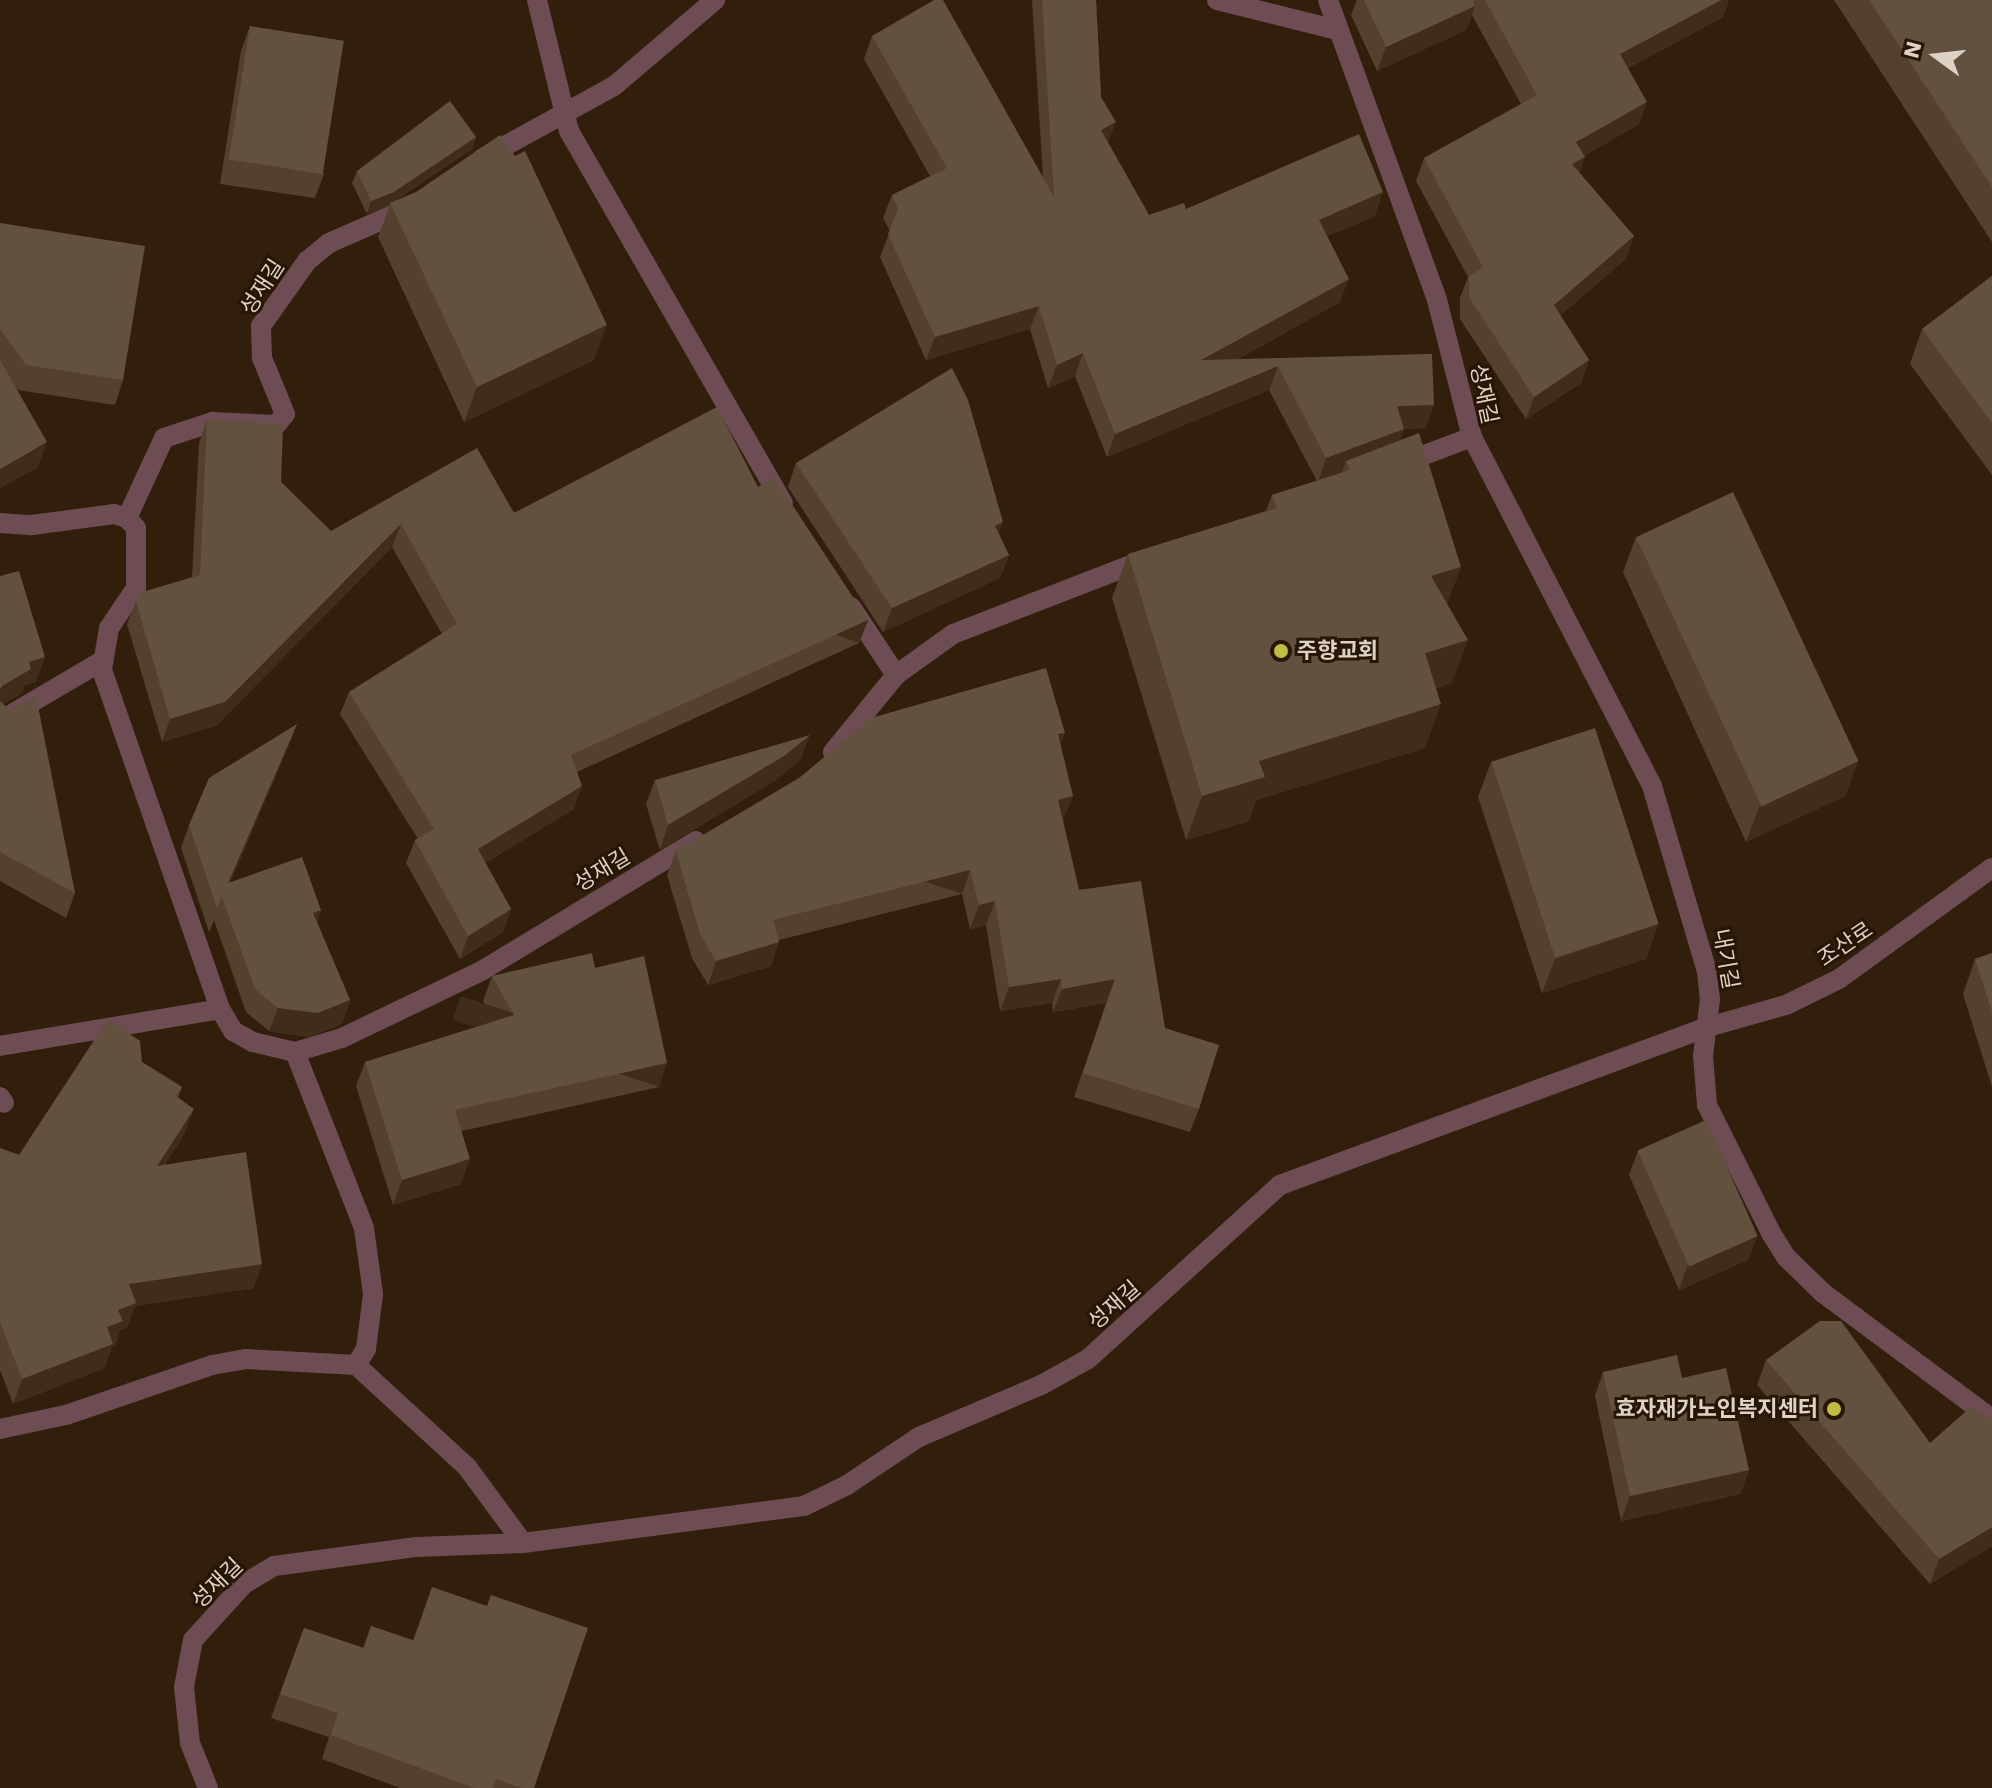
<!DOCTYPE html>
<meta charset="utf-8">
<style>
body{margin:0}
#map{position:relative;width:1992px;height:1788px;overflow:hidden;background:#311f0c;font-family:"Work Sans","Noto Sans KR",sans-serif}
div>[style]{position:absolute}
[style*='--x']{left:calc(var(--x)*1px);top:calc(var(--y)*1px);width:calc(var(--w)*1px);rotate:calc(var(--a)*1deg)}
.service>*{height:20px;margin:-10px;padding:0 10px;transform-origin:10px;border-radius:10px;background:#6d4c53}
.wall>*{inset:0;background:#53412e}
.shaded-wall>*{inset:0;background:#3f2d1a;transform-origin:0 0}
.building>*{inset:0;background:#62513f;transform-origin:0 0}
.dots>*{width:22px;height:22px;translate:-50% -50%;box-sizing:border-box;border:4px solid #271604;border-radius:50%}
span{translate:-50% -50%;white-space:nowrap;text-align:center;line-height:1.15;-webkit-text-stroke:6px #271604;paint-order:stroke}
.street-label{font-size:22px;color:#ded2c7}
.poi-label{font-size:22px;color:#ded2c7;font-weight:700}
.left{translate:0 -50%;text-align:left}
.right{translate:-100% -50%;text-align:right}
.north{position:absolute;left:1896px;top:16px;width:80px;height:80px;-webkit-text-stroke:6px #271604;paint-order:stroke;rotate:285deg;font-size:22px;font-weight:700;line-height:32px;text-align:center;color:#ded2c7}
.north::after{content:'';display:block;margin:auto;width:28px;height:36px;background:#ded2c7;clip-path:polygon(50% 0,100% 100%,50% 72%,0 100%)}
</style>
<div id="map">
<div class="service">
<div style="--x:537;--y:0;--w:135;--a:76.3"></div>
<div style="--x:569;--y:131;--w:429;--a:60.1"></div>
<div style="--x:1217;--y:0;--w:124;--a:14"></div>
<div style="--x:1328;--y:0;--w:319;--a:70"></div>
<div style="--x:1437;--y:300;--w:141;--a:75.7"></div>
<div style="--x:1472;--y:437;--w:77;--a:159.4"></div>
<div style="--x:483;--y:158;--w:149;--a:-28.8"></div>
<div style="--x:614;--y:86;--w:133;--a:-40.4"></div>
<div style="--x:1472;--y:437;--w:393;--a:62.7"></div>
<div style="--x:1652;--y:786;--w:194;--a:73.5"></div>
<div style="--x:1707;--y:972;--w:27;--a:84"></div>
<div style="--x:1710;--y:999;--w:57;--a:97"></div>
<div style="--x:1703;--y:1056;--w:49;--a:85.3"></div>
<div style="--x:1707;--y:1105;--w:143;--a:63.4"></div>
<div style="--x:1771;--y:1233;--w:28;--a:58"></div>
<div style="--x:1786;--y:1257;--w:52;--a:44.2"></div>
<div style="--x:1823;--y:1293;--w:211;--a:36.7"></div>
<div style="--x:127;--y:518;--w:88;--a:-65.2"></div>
<div style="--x:164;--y:438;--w:51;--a:-18.4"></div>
<div style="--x:212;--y:422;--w:64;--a:2.7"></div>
<div style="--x:276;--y:425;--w:14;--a:-51"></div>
<div style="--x:285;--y:414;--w:61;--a:-112.3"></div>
<div style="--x:262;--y:358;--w:32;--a:-92"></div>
<div style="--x:261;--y:326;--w:80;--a:-54.7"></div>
<div style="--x:307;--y:261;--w:28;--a:-39"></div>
<div style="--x:329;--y:243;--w:85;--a:-23.6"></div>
<div style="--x:0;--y:523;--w:32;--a:4"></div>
<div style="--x:32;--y:525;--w:83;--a:-7.6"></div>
<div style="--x:114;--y:514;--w:14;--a:17"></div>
<div style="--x:127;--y:518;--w:13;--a:48"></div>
<div style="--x:136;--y:528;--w:60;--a:90"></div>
<div style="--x:136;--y:588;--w:48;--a:124"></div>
<div style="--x:109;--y:628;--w:43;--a:99.5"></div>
<div style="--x:102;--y:670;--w:359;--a:70.8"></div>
<div style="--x:220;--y:1009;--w:26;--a:59"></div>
<div style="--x:233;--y:1031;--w:23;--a:29"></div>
<div style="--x:253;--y:1042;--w:43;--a:13.4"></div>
<div style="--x:295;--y:1052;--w:49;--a:-16.6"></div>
<div style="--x:342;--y:1038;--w:157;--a:-25.7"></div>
<div style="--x:483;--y:970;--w:249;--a:-31.2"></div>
<div style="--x:851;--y:607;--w:82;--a:56.5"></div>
<div style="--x:0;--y:721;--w:118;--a:-30.5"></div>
<div style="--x:833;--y:752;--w:99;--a:-50.7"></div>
<div style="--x:896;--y:675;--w:70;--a:-35.7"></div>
<div style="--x:953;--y:634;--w:210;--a:-21.2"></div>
<div style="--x:0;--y:1046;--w:223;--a:-9.5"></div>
<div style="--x:0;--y:1097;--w:7;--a:56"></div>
<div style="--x:356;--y:1365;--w:151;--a:42.6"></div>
<div style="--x:467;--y:1467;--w:94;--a:53.6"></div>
<div style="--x:0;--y:1429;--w:67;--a:-12"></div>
<div style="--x:66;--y:1415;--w:154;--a:-18.9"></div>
<div style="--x:212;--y:1365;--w:34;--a:-10"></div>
<div style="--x:245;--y:1359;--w:111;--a:3.1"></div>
<div style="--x:356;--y:1365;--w:19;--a:-58"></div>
<div style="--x:366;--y:1349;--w:55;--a:-82.7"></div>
<div style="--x:373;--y:1294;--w:67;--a:-97.8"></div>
<div style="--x:364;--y:1228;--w:189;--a:-111.4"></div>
<div style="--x:208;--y:1788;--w:48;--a:-111.8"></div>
<div style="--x:190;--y:1743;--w:56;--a:-96.1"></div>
<div style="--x:184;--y:1687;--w:48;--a:-79.2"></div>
<div style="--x:193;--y:1640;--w:76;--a:-47.7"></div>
<div style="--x:244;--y:1584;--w:35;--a:-31"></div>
<div style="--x:274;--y:1566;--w:144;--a:-7.6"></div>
<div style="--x:417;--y:1547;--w:106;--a:-2.2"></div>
<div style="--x:523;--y:1543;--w:283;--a:-7.5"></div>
<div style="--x:804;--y:1506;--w:48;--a:-26"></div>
<div style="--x:847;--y:1485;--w:87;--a:-33.7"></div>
<div style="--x:919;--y:1437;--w:135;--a:-23.1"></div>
<div style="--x:1043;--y:1384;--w:51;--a:-29.1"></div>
<div style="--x:1088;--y:1359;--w:259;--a:-42.2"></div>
<div style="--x:1280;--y:1185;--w:456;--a:-20.3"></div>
<div style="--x:1708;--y:1027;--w:81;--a:-15.8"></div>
<div style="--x:1786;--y:1005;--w:59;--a:-26.1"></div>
<div style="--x:1839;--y:979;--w:189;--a:-36"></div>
</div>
<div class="wall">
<div style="clip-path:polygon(1032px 0,1096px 0,1101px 97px,1108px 143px,1149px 215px,1186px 209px,1375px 216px,1327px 236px,1340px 302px,1236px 360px,1432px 354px,1426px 428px,1404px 429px,1400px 441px,1447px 604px,1452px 683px,1436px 688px,1425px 748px,1256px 800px,1249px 821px,1186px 840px,1112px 598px,1128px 554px,1266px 511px,1272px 495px,1317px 481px,1269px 390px,1107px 457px,1075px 376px,1048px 388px,1030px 329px,926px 360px,880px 257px,890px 231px,883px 218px,892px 195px,930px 176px,864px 59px,872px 36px,1043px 177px)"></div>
<div style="clip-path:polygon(1357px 0,1729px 0,1723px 17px,1628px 68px,1639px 124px,1584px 156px,1585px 157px,1579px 173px,1634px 236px,1626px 259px,1560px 315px,1589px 360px,1581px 383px,1526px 419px,1460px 319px,1460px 298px,1468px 277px,1416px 181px,1424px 158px,1521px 104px,1472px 15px,1466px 30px,1377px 71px,1351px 15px)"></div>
<div style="clip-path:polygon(1834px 0,1992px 0,1992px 242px)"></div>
<div style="clip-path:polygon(250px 26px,324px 174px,315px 198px,220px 184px,241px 51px)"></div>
<div style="clip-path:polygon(476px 137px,472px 149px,396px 200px,594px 360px,464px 422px,378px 237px,390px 205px,367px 214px,352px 183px,357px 171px)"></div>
<div style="clip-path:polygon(0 223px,123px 380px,115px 405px,18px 390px,14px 385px,38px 467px,0 488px)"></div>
<div style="clip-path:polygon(1992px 276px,1992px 475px,1910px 364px,1922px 329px)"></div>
<div style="clip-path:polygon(207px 420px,281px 482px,331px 531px,758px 487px,868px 620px,859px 643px,577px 772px,574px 809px,485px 863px,511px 909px,503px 932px,460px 959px,406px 863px,415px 840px,418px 839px,340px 714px,349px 692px,442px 634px,392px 547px,217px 725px,162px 742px,127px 624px,136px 601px,192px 577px,199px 443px)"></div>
<div style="clip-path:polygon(796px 463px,999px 534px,1009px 555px,1000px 578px,883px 632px,788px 487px)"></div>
<div style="clip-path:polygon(1636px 537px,1858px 761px,1845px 796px,1746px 842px,1623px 572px)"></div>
<div style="clip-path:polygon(0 576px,36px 682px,25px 685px,22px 693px,3px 704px,75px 893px,66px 918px,0 881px)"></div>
<div style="clip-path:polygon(297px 724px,288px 747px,230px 883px,321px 910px,317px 922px,350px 1000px,342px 1024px,309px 1037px,269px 1031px,246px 1012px,214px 920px,209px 932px,181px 848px,189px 825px)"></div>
<div style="clip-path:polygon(1061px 744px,1064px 819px,1063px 820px,1079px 890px,1165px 1028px,1199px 1109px,1190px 1132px,1074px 1097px,1106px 1003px,1053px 1012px,1052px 1003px,1000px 1011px,986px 925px,970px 929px,962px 894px,779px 940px,771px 966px,708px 985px,692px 958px,667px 875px,676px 851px)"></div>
<div style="clip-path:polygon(801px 759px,776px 780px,660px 850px,646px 804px,655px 780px)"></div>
<div style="clip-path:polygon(1491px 762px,1658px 924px,1646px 959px,1542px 993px,1478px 797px)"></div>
<div style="clip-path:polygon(1992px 953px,1992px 1087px,1963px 994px,1975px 959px)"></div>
<div style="clip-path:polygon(595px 968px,659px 1087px,462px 1131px,461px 1184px,393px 1205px,356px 1086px,365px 1062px,495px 1021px,483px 1001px,492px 976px)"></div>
<div style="clip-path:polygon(142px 1062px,182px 1087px,178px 1098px,185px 1133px,165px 1164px,262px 1264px,253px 1288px,135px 1306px,127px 1327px,120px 1330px,115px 1346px,112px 1347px,104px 1368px,13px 1404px,0 1370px,0 1148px,19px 1155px)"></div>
<div style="clip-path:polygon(1638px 1151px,1757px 1236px,1748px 1260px,1679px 1290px,1629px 1175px)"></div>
<div style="clip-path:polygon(1766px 1360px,1930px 1443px,1992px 1421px,1992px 1546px,1930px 1584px,1757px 1385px)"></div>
<div style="clip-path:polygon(1603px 1372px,1682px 1378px,1749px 1470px,1740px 1494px,1621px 1521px,1595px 1396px)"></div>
<div style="clip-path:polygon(432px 1587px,534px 1788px,400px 1788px,322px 1759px,329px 1737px,271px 1718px,304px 1628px,363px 1648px,371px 1626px,413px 1640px)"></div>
</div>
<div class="shaded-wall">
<div style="clip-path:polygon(1721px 0,1729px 0,1723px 17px,1612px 76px,1620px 54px)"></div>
<div style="clip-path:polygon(1475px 6px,1466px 30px,1377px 71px,1386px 47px)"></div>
<div style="clip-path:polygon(1647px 102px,1639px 124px,1568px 165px,1576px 142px)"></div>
<div style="clip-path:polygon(1116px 122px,1107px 145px,1101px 130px)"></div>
<div style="clip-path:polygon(476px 137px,472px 149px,390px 204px,367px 214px,371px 201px)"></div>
<div style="clip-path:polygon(1585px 157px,1576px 180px,1572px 164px)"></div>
<div style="clip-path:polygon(1383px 192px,1375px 216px,1311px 243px,1319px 220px)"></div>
<div style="clip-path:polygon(1634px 236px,1626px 259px,1546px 328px,1554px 305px)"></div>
<div style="clip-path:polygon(1349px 279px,1340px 302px,1192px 384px,1201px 360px)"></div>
<div style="clip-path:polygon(1039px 306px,1030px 329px,926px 360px,935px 337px)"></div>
<div style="clip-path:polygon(607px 325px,594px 360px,464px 422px,477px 387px)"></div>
<div style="clip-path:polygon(1083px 353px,1075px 376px,1048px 388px,1057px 365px)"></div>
<div style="clip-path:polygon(1589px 360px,1581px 383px,1526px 419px,1534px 397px)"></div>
<div style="clip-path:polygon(1278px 366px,1269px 390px,1107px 457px,1115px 434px)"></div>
<div style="clip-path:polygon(1434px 405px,1426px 428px,1404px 429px,1396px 452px,1346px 461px,1342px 473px,1318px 482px,1326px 458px,1397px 406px)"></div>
<div style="clip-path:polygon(47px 442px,38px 467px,0 488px,0 469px)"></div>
<div style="clip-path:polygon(1003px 522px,995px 545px,995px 526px)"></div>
<div style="clip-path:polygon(401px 524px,392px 547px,217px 725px,162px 742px,170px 719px)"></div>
<div style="clip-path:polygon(1009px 555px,1000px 578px,883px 632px,892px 608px)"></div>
<div style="clip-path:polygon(1461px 567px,1445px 610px,1431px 576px)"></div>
<div style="left:868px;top:620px;width:25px;height:326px;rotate:111deg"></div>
<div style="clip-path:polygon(1468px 640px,1452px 683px,1410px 696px,1425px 653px)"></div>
<div style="clip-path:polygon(45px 657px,36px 682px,25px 685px,22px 693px,0 706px,0 689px,2px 686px,29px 662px)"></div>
<div style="clip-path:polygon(1441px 704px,1425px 748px,1256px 800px,1249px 821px,1186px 840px,1202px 796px,1259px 761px)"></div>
<div style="clip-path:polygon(297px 724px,288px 747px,223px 899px,228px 883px)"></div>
<div style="clip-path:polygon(1065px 733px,1056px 756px,1058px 734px)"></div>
<div style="clip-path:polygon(810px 735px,801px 759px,776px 780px,660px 850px,668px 825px)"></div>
<div style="clip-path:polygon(1858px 761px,1845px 796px,1746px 842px,1759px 807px)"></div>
<div style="clip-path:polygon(582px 786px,574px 809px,469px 872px,478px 849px)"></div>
<div style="clip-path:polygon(1073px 796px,1064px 819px,1049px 824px,1058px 800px)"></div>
<div style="left:970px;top:870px;width:25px;height:203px;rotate:108deg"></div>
<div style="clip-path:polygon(995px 901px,986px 925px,970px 929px,979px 905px)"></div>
<div style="clip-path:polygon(511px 909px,503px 932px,460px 959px,468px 936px)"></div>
<div style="clip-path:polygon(321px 910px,313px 933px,313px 913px)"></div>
<div style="clip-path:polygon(1658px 924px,1646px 959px,1542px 993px,1555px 959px)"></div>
<div style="clip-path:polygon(779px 942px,771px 966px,708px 985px,716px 961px)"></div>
<div style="clip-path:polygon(1061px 979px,1052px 1003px,1000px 1011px,1009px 987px)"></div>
<div style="clip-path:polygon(1115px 979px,1106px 1003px,1053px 1012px,1062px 989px)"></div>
<div style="clip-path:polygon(350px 1000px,342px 1024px,309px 1037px,269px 1031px,278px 1008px)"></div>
<div style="left:667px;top:1063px;width:25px;height:217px;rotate:108deg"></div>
<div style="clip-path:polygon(194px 1109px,185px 1133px,148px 1190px,157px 1166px)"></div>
<div style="clip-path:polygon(470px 1159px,461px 1184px,393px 1205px,402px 1180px)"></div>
<div style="clip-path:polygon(1757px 1236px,1748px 1260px,1679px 1290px,1687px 1266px)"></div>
<div style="clip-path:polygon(262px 1264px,253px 1288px,135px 1306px,127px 1327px,120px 1330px,115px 1346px,112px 1347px,104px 1368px,13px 1404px,22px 1379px,129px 1284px)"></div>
<div style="clip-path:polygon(1749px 1470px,1740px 1494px,1621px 1521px,1630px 1496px)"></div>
<div style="clip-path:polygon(1992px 1527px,1992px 1546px,1930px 1584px,1939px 1559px)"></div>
</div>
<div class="building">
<div style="clip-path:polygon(934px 0,943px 0,1054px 197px,1042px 0,1096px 0,1101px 97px,1116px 122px,1101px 130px,1149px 215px,1184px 203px,1186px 209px,1359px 134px,1383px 192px,1319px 220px,1349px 279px,1201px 360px,1432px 354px,1434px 405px,1397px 406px,1404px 429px,1326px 458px,1278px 366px,1115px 434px,1083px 353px,1057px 365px,1039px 306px,935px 337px,888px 234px,898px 209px,892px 195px,947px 168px,872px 36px)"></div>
<div style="clip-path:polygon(1364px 0,1473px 0,1475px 6px,1386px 47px)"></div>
<div style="clip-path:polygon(1485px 0,1721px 0,1620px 54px,1647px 102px,1576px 142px,1585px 157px,1572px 164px,1634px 236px,1554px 305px,1589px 360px,1534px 397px,1469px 297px,1469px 276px,1483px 267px,1424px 158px,1537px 95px)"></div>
<div style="clip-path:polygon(1869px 0,1992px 0,1992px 187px)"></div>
<div style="left:250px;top:26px;width:95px;height:135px;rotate:9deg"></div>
<div style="clip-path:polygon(450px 101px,476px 137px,394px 192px,371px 201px,357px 171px)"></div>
<div style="clip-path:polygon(500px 135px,515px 156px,525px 151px,607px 325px,477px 387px,390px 203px,416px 192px)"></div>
<div style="clip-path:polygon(0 223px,145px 246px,123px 380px,26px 365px,0 329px)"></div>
<div style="clip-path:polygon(1992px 276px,1992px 423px,1922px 329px)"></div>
<div style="clip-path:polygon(0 360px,47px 442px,0 469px)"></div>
<div style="clip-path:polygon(952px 368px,968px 400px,1003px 522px,995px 526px,1009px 555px,892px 608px,796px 463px)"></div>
<div style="clip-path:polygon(717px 407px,758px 487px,774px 477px,868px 620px,571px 755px,582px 786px,478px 849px,511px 909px,468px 936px,415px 840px,434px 829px,349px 692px,457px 624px,401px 524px,225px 702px,170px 719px,136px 601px,142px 592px,200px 575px,207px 420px,283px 424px,281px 482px,331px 531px,477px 448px,514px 513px)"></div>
<div style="clip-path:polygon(1419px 433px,1461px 567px,1431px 576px,1468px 640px,1425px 653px,1441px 704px,1259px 761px,1265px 777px,1202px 796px,1128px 554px,1277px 508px,1272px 495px,1350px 470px,1346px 461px)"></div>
<div style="left:1733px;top:492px;width:297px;height:107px;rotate:65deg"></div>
<div style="clip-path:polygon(19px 571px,45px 657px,29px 662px,31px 669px,2px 686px,0 689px,0 576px)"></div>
<div style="clip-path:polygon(1046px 668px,1065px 733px,1058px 734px,1073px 796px,1058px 800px,1079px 890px,1141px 881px,1165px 1028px,1219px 1045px,1199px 1109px,1083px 1073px,1115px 979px,1062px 989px,1061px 979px,1009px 987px,995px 901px,979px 905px,970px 870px,773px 920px,779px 942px,716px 961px,700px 934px,676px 851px,799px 778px,871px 718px)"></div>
<div style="clip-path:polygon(36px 696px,75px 893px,0 852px,0 701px,10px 710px)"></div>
<div style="clip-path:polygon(297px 724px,228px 883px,302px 857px,321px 910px,313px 913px,350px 1000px,318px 1013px,278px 1008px,255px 989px,222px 897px,217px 908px,189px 825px,209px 778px)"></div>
<div style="left:1595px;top:728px;width:206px;height:109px;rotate:72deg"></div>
<div style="clip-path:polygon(810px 735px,784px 756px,668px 825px,655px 780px)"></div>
<div style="clip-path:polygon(592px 953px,595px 968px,644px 956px,667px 1063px,455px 1110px,470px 1159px,402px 1180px,365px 1062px,514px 1015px,492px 976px)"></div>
<div style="clip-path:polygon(1992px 953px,1992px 1012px,1975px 959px)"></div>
<div style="clip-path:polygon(108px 1019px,140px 1041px,142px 1062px,182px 1087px,176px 1096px,194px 1109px,157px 1166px,246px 1152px,262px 1264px,129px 1284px,136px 1303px,118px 1310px,123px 1321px,107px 1327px,113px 1344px,22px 1379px,0 1322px,0 1148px,19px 1155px)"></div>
<div style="left:1706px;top:1120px;width:127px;height:75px;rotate:66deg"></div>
<div style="clip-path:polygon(1820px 1321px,1841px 1321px,1930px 1443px,1972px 1406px,1992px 1421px,1992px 1527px,1939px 1559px,1766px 1360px)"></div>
<div style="clip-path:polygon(1677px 1355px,1682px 1378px,1726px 1368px,1749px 1470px,1630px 1496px,1603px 1372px)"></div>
<div style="clip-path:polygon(432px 1587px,487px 1606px,491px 1595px,588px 1628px,534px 1788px,522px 1788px,496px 1779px,493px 1788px,474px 1788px,331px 1735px,338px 1713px,280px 1694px,304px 1628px,364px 1648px,371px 1626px,414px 1641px)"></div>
</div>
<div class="dots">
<div style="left:1281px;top:651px;background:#c0be40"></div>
<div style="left:1834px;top:1409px;background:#c0be40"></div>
</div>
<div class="street-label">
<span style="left:262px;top:287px;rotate:-57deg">성재길</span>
<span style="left:1484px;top:394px;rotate:78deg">성재길</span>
<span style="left:602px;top:870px;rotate:-31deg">성재길</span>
<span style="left:1845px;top:944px;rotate:-34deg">조산로</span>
<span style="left:1726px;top:959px;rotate:80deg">내기길</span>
<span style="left:1114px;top:1305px;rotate:-41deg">성재길</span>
<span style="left:217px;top:1583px;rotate:-44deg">성재길</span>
</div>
<div class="poi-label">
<span class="left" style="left:1297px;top:651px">주향교회</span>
<span class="right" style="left:1818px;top:1409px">효자재가노인복지센터</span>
</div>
<div class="north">N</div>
</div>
